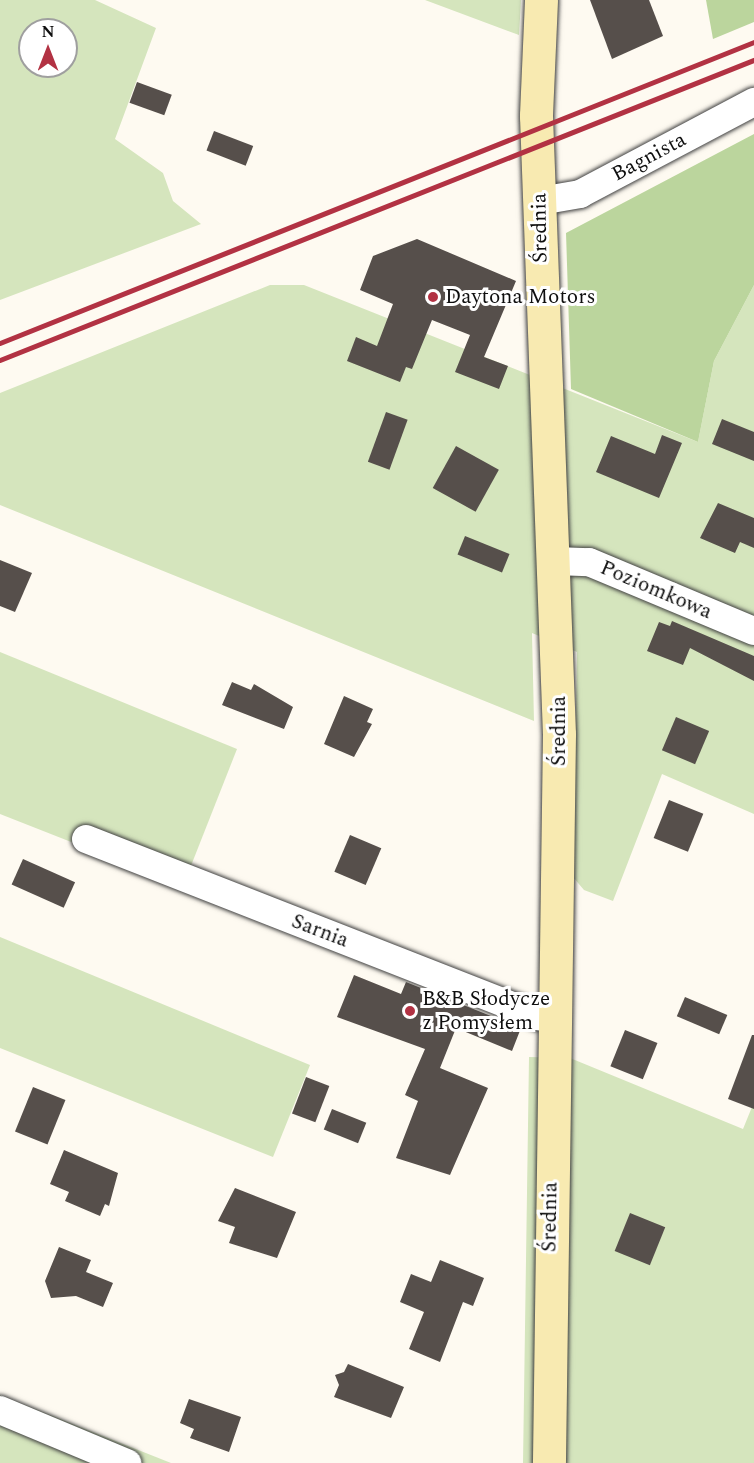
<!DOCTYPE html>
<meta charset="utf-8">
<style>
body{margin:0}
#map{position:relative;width:754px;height:1463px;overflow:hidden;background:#fefaf1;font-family:Spectral,serif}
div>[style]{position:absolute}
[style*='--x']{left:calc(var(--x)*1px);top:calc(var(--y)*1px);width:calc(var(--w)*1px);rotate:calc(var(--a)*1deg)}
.green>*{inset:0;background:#d5e5bd}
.forest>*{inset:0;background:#bbd59d}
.building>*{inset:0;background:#564f4b;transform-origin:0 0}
.roads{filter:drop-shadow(0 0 2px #414141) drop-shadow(0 0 2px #414141)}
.street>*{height:28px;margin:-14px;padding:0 14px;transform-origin:14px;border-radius:14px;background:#fff}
.secondary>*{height:33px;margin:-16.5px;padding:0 16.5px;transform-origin:16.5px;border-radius:16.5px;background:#f8eab1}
.rail>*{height:4.5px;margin:-2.25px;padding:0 2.25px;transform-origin:2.25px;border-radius:2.25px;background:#b23243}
.dots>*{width:16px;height:16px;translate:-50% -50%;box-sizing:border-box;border:3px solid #fff;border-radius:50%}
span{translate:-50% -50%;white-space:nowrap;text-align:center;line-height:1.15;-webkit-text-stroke:6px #fff;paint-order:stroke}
.street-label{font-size:21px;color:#0e0e0e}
.poi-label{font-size:21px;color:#0e0e0e}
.left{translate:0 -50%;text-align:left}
.north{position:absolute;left:18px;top:18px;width:60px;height:60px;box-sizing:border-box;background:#fff;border:2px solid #9f9f9f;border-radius:50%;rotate:0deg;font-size:16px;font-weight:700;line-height:24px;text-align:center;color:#0e0e0e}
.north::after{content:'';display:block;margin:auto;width:21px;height:27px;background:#b23243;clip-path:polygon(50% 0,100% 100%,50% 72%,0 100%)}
</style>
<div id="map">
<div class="green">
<div style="clip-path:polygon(evenodd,0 0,95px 0,156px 28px,115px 139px,163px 173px,173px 201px,201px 224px,0 300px,0 0,30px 30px,66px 30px,66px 66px,30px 66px,30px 30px)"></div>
<div style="clip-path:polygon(425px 0,521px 0,519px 35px)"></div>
<div style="clip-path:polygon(270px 285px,304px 285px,698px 442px,714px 361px,754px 285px,754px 814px,662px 774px,613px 901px,584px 890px,573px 877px,577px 652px,532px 633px,534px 721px,0 505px,0 393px)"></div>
<div style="clip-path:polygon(0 652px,237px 749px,183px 886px,0 814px)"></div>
<div style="clip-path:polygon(0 937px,310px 1065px,273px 1157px,0 1048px)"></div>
<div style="clip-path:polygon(529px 1057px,570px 1058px,743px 1129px,754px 1102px,754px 1463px,523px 1463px)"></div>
<div style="clip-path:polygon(0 1395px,171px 1463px,0 1463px)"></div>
</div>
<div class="forest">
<div style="clip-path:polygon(706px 0,754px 0,754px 22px,713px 39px)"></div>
<div style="clip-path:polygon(754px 134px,754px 285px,714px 361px,698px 442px,571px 389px,566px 233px)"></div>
</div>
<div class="building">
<div style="clip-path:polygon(590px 0,649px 0,663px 36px,612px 59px)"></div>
<div style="left:137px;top:82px;width:37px;height:22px;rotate:20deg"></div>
<div style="left:214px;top:131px;width:42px;height:21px;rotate:21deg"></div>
<div style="clip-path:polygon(417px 239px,516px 281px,484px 357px,508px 366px,499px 389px,455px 372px,470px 335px,432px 320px,412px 369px,406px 367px,400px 382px,347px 361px,356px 337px,377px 346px,393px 304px,360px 290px,373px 256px)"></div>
<div style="left:386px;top:412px;width:23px;height:53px;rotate:20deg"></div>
<div style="clip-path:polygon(722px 419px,754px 432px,754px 461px,712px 444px)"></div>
<div style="clip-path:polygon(662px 435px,682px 443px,659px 498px,596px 472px,611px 436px,655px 454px)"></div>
<div style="left:456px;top:446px;width:49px;height:48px;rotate:29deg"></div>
<div style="clip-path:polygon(718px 503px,754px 518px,754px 548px,740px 542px,735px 553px,700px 538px)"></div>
<div style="left:465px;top:536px;width:48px;height:20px;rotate:22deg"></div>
<div style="clip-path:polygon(0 560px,32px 573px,15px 612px,0 606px)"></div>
<div style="clip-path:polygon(672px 621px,754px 656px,754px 681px,690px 648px,683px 665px,647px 651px,659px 622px,670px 626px)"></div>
<div style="clip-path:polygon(232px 682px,251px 690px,254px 684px,293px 707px,284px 729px,222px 705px)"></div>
<div style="clip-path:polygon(344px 696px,373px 709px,367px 722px,372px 724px,354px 757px,324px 744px)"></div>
<div style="left:676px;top:717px;width:36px;height:36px;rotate:23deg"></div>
<div style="left:669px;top:800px;width:37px;height:41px;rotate:22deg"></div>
<div style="left:350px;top:835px;width:34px;height:40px;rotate:23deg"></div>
<div style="left:23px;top:859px;width:57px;height:28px;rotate:24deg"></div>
<div style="clip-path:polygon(354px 975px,401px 994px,406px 982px,521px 1028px,512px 1051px,456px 1028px,440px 1068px,488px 1088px,450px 1175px,396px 1158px,418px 1101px,405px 1095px,425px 1049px,337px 1017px)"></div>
<div style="left:685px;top:997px;width:46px;height:21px;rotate:23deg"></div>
<div style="left:625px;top:1030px;width:35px;height:39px;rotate:22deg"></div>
<div style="clip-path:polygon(752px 1035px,754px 1035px,754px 1109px,728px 1099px)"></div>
<div style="left:306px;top:1077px;width:25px;height:39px;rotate:21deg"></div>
<div style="left:33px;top:1087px;width:35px;height:48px;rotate:22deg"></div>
<div style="left:332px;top:1109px;width:37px;height:22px;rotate:22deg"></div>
<div style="clip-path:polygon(64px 1150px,118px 1173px,109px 1206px,105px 1204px,100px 1216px,65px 1201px,69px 1192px,50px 1184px)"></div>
<div style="clip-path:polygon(235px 1188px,296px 1212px,277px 1258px,229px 1243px,235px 1227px,218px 1221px)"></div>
<div style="left:630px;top:1213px;width:38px;height:41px;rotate:22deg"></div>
<div style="clip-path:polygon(59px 1247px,91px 1260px,86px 1272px,113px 1283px,103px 1307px,76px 1296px,51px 1298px,45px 1281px)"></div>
<div style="clip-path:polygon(440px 1260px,484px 1278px,473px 1306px,463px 1302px,440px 1362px,409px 1349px,424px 1312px,400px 1302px,411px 1274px,431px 1282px)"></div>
<div style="clip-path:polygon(348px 1364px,404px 1387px,391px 1418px,334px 1397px,339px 1385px,335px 1375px,344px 1372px)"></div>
<div style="clip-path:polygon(189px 1399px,241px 1417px,229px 1452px,190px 1438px,194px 1429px,180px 1423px)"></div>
</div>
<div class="roads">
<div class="street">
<div style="--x:540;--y:201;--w:41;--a:-9.9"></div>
<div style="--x:580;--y:194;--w:197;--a:-27.9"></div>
<div style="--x:555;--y:561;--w:34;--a:2"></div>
<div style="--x:589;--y:562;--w:179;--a:22.7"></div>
<div style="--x:86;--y:839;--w:484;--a:21.4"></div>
<div style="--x:537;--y:1016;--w:17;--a:7"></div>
<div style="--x:0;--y:1410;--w:138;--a:22.7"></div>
</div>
<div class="secondary">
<div style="--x:541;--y:0;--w:116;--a:92.5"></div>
<div style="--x:536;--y:116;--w:618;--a:87.87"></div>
<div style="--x:559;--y:734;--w:729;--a:90.79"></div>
</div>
</div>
<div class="rail">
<div style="--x:0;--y:343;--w:812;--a:-21.76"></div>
<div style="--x:0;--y:360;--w:811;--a:-21.7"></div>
</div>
<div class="dots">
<div style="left:433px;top:297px;background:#b23243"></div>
<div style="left:410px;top:1011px;background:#b23243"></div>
</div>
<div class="street-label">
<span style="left:649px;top:157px;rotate:-28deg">Bagnista</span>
<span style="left:540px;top:228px;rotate:-91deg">Średnia</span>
<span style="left:656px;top:590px;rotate:23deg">Poziomkowa</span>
<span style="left:559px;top:731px;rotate:-90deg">Średnia</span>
<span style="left:320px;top:931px;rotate:21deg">Sarnia</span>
<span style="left:550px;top:1217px;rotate:-89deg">Średnia</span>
</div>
<div class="poi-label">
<span class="left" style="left:445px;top:297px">Daytona Motors</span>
<span class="left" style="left:422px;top:1011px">B&amp;B Słodycze<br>z Pomysłem</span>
</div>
<div class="north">N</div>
</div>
